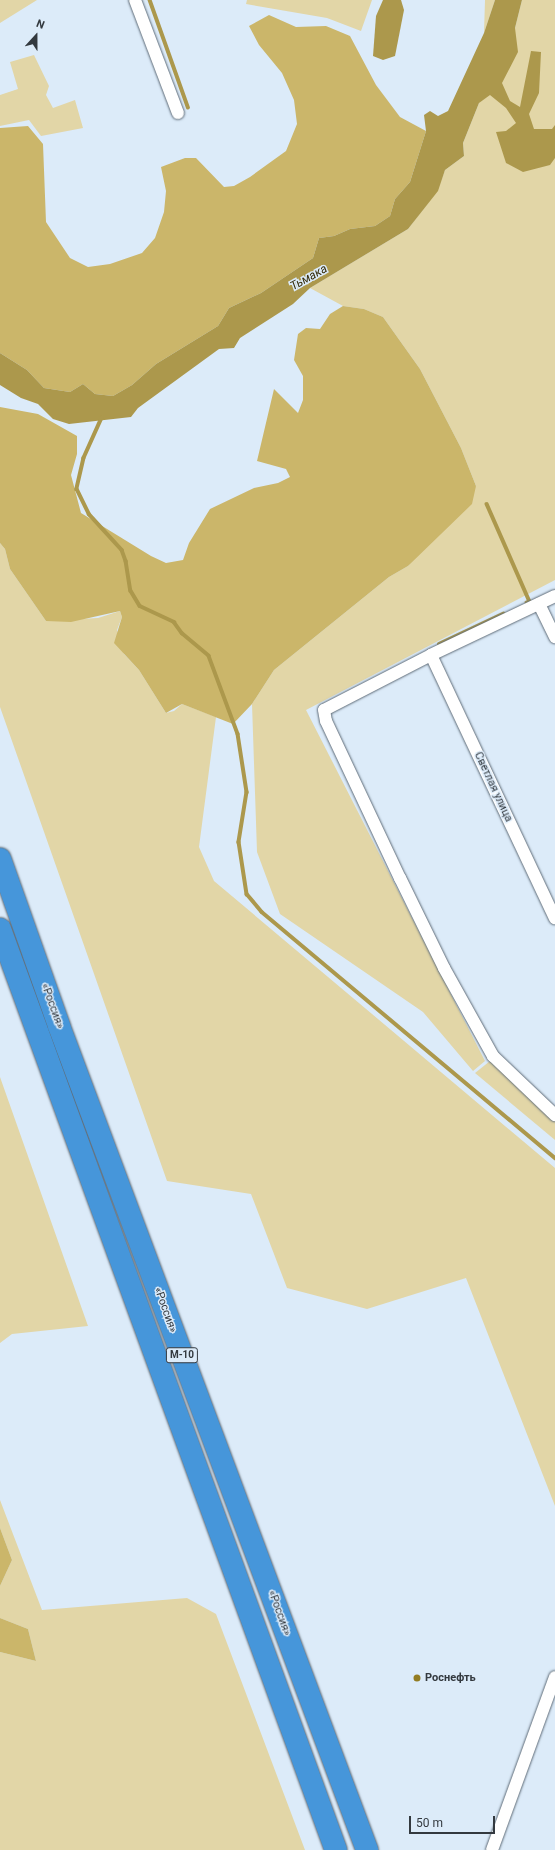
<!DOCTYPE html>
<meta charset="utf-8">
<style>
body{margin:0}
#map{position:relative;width:555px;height:1850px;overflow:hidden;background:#dcebf9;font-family:Roboto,sans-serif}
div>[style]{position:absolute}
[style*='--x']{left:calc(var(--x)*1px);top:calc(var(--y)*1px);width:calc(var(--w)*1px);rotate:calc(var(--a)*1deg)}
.green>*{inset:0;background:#e2d6a7}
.forest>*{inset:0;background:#cbb66a}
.water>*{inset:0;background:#ac984c}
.stream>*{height:3.5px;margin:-1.75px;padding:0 1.75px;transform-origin:1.75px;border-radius:1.75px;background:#ac984c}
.roads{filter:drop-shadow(0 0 1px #5f6c78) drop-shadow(0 0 1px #5f6c78)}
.street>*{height:12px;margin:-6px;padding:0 6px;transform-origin:6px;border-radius:6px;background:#fff}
.highway>*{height:22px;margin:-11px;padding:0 11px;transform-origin:11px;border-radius:11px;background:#4696da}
.dots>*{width:11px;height:11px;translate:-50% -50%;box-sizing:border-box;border:2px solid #dcebf9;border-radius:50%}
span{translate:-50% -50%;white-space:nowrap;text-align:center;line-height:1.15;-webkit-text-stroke:3px #dcebf9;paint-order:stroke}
.shield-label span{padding:1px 3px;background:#dcebf9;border:1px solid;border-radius:3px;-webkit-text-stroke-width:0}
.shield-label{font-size:10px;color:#33393f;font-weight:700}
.street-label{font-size:11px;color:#33393f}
.poi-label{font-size:11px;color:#33393f;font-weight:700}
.left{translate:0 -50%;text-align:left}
.water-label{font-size:12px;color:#342b08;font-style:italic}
.north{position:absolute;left:16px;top:16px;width:40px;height:40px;-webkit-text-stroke:3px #dcebf9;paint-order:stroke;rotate:21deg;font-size:11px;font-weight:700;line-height:16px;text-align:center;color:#33393f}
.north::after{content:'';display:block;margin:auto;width:14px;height:18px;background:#33393f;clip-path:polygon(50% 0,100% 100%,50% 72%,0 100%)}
.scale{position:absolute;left:409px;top:1816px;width:86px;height:18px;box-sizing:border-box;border:2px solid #33393f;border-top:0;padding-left:5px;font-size:12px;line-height:14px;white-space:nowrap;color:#33393f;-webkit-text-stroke:3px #dcebf9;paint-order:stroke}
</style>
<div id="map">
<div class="green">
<div style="clip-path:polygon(0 0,37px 0,0 23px)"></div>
<div style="clip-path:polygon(247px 0,372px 0,361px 31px,327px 18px,246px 4px)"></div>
<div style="clip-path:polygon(485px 0,495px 0,484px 33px)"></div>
<div style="clip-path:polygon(522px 0,555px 0,555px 580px,306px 710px,485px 1061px,473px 1071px,423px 1012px,280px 914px,257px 852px,252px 704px,274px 670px,389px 577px,408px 566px,476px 486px,461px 448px,420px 369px,383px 317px,364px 309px,343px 306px,310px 288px,408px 229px,437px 191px,445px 170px,464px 156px,463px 143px,491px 73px,515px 28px)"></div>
<div style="clip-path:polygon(34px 55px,49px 86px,46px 95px,53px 108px,75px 100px,83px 128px,41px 136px,29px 120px,0 126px,0 95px,18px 89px,10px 62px)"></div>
<div style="clip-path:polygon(0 543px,5px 549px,10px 569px,46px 621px,98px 618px,120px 611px,122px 617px,117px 630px,124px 654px,139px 670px,166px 713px,174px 711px,182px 704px,216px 717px,199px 847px,214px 881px,555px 1168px,555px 1506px,466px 1278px,367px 1309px,287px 1288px,251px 1194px,167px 1181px,0 707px)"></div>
<div style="clip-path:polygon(490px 1061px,555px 1121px,555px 1140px,475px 1073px)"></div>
<div style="clip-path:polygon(0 1077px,88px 1326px,12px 1334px,0 1343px)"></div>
<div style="clip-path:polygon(0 1500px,42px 1610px,187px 1598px,216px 1614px,305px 1850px,0 1850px,0 1652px,36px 1661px,28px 1629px,0 1618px,0 1586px,12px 1560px,0 1528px)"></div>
</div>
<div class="forest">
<div style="clip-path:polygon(269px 15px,296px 27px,326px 26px,350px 36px,376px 85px,400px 117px,426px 131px,410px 182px,395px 199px,390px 216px,375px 226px,350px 229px,334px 236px,319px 238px,313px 258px,261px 293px,229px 308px,218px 326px,156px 364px,132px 385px,113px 396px,95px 394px,83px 384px,70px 392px,44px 388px,27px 370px,0 353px,0 128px,28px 126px,43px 144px,46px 222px,70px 258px,88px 267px,110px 264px,142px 253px,155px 238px,164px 212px,166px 191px,161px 167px,185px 158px,196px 158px,224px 187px,234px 186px,250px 177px,286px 151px,297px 124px,294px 100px,282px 73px,259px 45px,249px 26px)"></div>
<div style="clip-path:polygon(343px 306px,364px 309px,383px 317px,420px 369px,461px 448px,476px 486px,472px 504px,408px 566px,389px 577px,274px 670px,252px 704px,233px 724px,182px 704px,166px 713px,139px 670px,114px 643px,122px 617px,120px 611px,71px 622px,46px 621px,10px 569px,5px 549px,0 543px,0 407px,38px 414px,77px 436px,77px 454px,71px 475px,81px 513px,151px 556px,166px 563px,183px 560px,189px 543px,210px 509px,254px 488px,278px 483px,290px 477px,286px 469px,257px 461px,274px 389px,298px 413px,303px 400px,303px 376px,294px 360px,298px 334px,306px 328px,320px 329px,330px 314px)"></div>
<div style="clip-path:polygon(0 1528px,12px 1560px,0 1586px)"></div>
<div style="clip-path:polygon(0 1618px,28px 1629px,36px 1661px,0 1652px)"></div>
</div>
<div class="water">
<div style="clip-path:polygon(383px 0,401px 0,404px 10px,395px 56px,383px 60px,373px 56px,376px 16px)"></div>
<div style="clip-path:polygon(495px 0,522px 0,515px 28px,518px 52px,502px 83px,510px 101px,520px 107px,531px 51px,541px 52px,539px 93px,529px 114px,534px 129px,552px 129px,555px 125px,555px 158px,550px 165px,523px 172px,506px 163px,496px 132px,506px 131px,516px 123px,506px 108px,490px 95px,479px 103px,463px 143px,464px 156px,445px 170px,438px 191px,408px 229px,310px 288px,293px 304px,240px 338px,234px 348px,219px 349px,138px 408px,131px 417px,69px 424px,53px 419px,38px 404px,21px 398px,0 385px,0 353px,27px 370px,44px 388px,70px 392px,83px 384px,95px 394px,113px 396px,132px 385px,156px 364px,218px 326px,229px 308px,261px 293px,313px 258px,319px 238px,334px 236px,350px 229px,375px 226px,390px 216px,395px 199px,410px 182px,426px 131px,424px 115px,430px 111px,438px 116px,448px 111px,484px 33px)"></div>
</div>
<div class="stream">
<div style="--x:150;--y:0;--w:114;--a:70.4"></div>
<div style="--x:102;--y:418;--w:44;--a:114.2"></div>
<div style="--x:84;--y:458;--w:32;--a:103"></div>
<div style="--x:77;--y:489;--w:28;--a:64"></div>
<div style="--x:89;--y:514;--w:49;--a:47.5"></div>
<div style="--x:122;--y:550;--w:12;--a:70"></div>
<div style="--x:126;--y:561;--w:30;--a:81"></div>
<div style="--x:131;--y:591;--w:17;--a:59"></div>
<div style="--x:140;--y:606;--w:38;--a:25"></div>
<div style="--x:174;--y:622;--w:14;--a:54"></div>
<div style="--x:182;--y:633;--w:35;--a:40"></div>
<div style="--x:209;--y:656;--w:83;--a:69.6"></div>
<div style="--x:238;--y:734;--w:59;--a:81.2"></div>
<div style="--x:247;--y:792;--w:51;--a:99.1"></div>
<div style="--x:239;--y:842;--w:53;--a:81.3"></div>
<div style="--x:247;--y:894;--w:23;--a:50"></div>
<div style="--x:262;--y:912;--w:383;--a:40"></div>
<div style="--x:487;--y:504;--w:107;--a:66.3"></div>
<div style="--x:530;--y:602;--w:3;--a:162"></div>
<div style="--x:439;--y:644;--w:71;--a:-25.1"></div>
</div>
<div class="roads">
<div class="street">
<div style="--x:135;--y:0;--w:121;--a:69.2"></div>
<div style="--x:555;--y:596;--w:137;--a:154.6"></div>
<div style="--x:431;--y:655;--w:120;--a:152.8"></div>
<div style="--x:324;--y:710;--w:11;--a:80"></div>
<div style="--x:326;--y:721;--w:174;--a:64.8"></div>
<div style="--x:400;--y:878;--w:100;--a:63.9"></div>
<div style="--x:444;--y:968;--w:101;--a:60.9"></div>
<div style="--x:493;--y:1056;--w:86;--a:43.6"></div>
<div style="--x:539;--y:604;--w:37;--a:64"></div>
<div style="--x:431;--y:655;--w:291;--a:64.8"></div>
<div style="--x:492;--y:1850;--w:184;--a:-70"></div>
</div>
<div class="highway">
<div style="--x:0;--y:859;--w:177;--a:70.5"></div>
<div style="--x:59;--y:1026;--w:880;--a:69.5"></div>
<div style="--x:0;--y:929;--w:980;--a:69.96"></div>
</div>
</div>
<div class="dots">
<div style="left:417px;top:1678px;background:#927c23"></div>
</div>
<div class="shield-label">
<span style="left:182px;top:1355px">М-10</span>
</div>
<div class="street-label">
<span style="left:493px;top:787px;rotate:65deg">Светлая улица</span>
<span style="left:52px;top:1006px;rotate:70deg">«Россия»</span>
<span style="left:165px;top:1310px;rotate:70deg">«Россия»</span>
<span style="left:279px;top:1613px;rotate:70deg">«Россия»</span>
</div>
<div class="poi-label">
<span class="left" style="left:425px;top:1678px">Роснефть</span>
</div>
<div class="water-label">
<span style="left:309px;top:278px;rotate:-29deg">Тьмака</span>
</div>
<div class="north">N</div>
<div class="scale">50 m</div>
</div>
